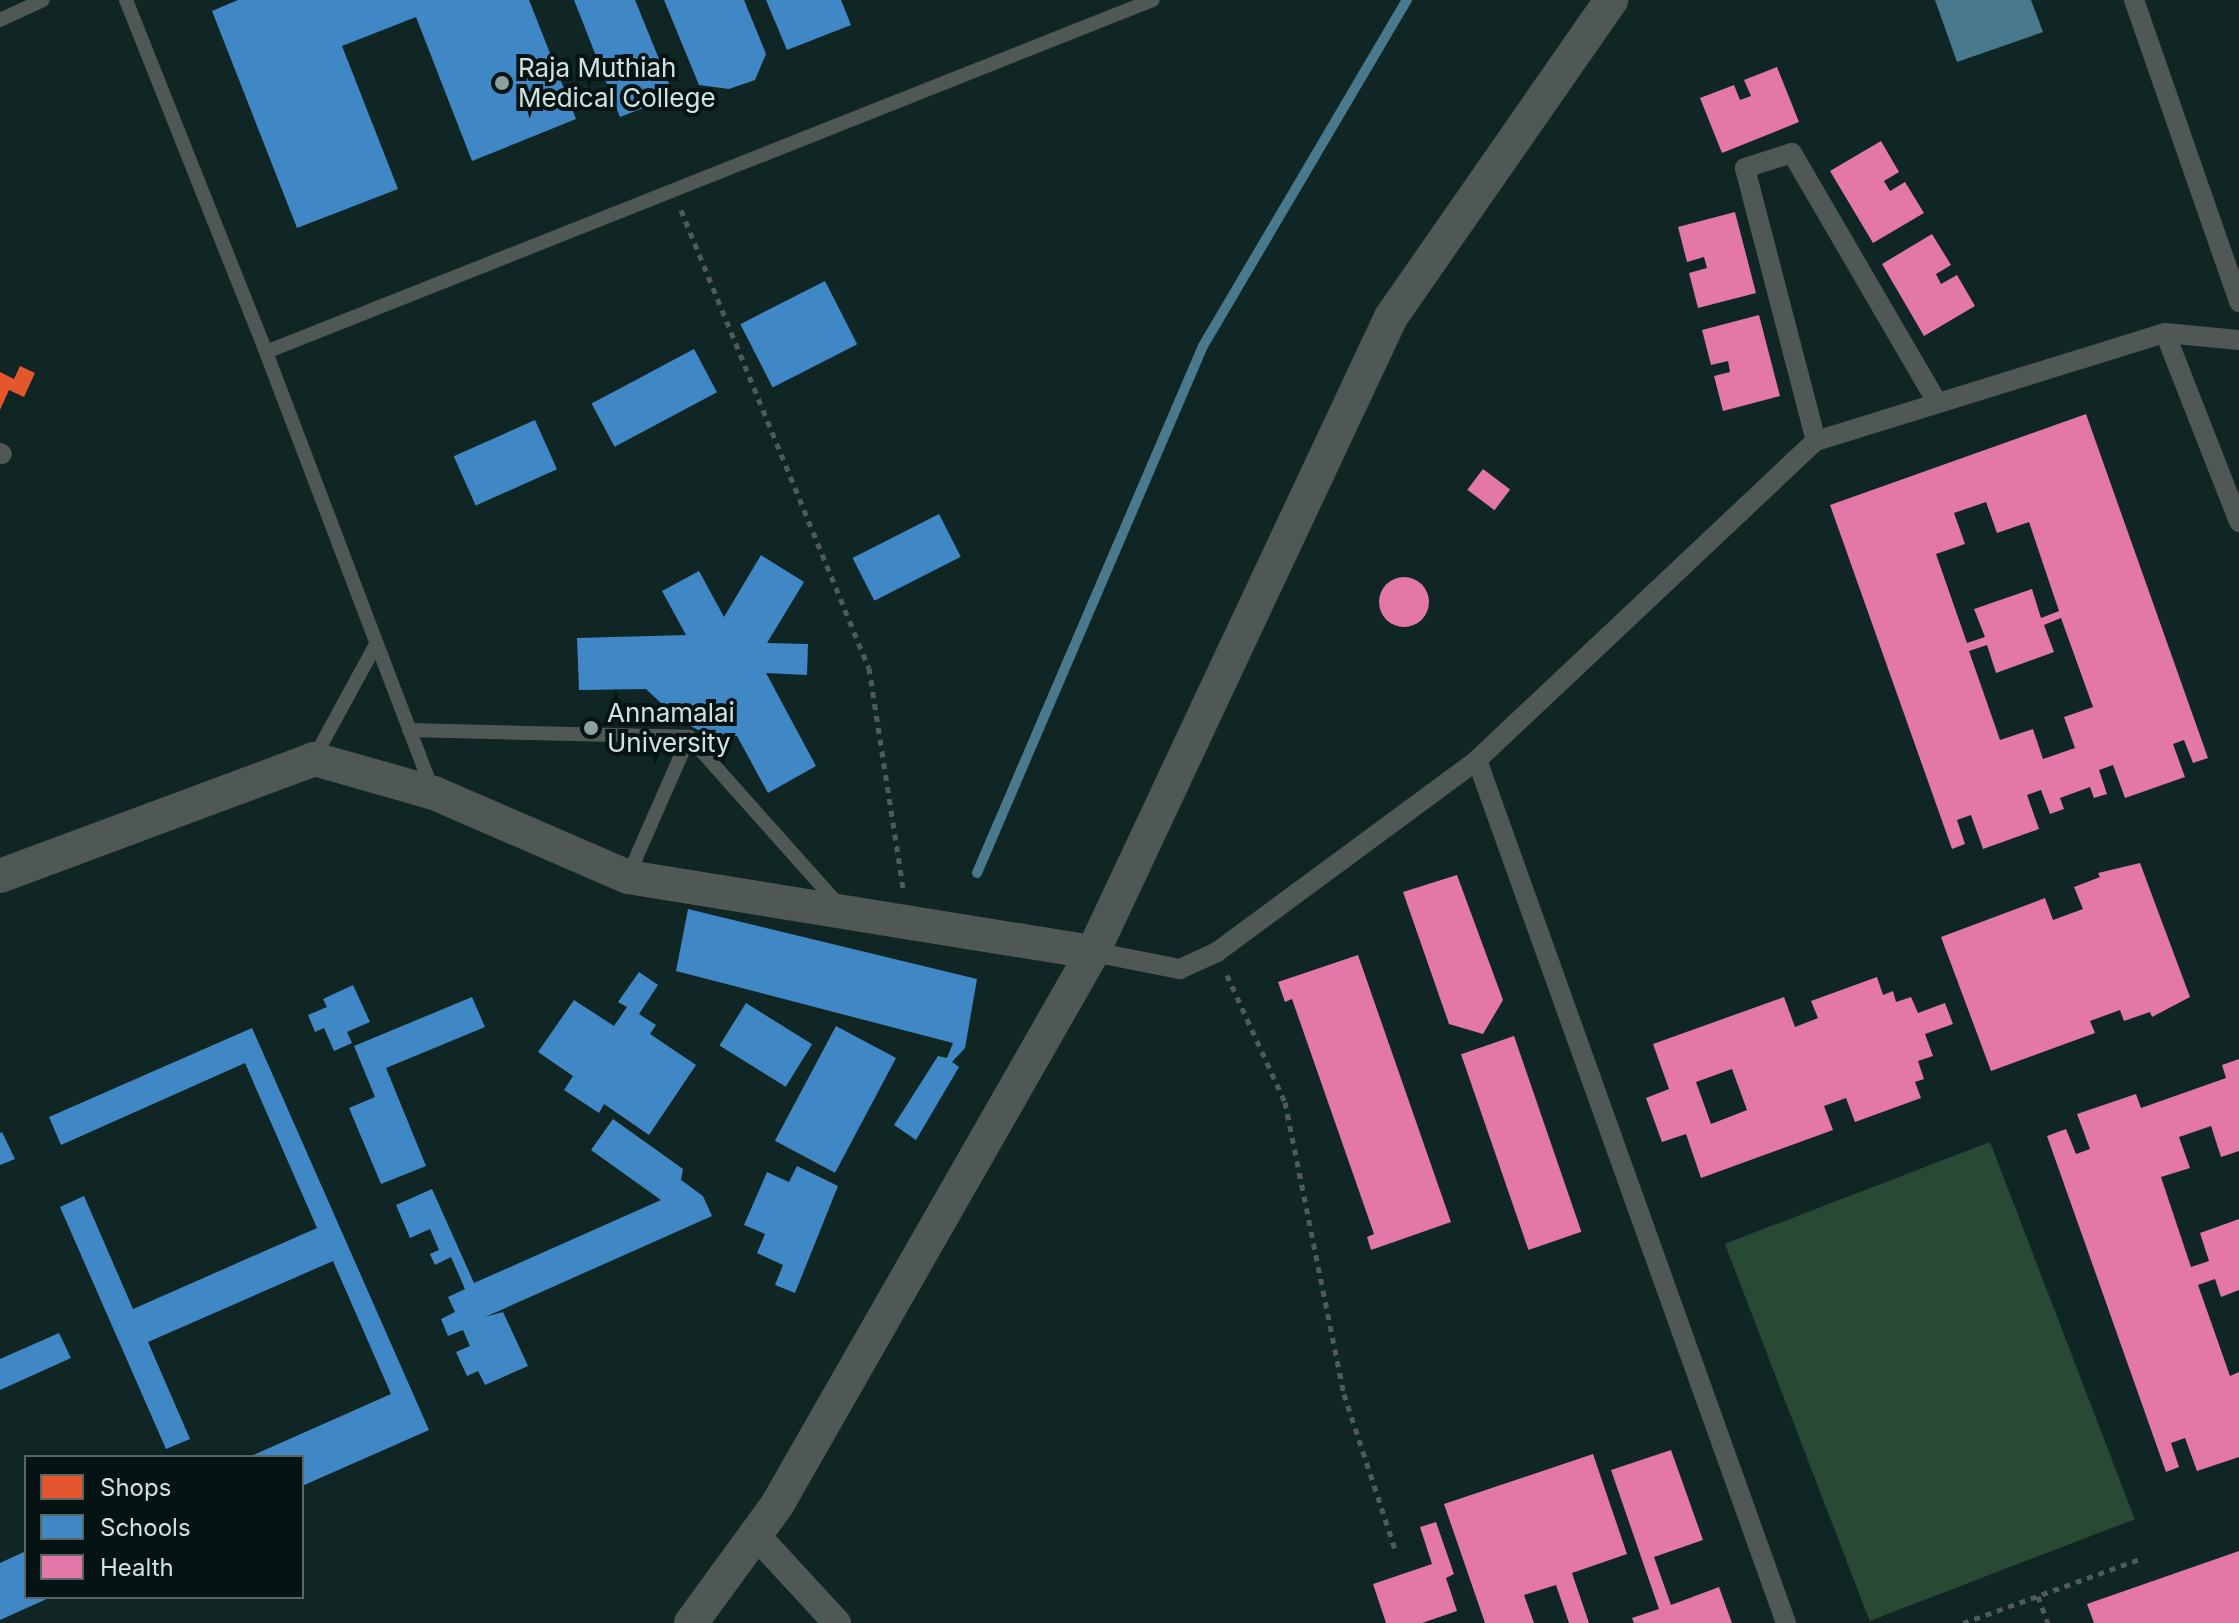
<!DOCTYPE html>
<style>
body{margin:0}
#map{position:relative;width:2239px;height:1623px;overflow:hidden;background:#102625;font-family:Inter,sans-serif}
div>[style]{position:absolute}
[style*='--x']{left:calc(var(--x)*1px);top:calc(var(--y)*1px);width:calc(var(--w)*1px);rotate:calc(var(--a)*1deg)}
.green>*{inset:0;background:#284934;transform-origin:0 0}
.water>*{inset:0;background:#49798c}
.shops>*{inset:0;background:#e4572e}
.schools>*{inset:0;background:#3f88c5;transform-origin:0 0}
.health>*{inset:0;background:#e377a8;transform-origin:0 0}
.round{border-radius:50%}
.stream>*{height:10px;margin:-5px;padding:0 5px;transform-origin:5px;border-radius:5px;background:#49798c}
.path>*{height:5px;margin-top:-2.5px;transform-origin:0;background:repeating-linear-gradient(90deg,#505b59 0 6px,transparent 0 12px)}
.service>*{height:14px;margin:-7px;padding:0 7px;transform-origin:7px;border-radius:7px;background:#4f5855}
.pedestrian>*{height:20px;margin:-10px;padding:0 10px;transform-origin:10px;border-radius:10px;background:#4f5855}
.minor>*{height:28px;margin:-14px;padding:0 14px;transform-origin:14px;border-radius:14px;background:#4f5855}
.tertiary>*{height:34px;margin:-17px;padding:0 17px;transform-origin:17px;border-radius:17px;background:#4f5855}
.dots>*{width:22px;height:22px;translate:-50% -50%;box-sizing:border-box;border:4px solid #051413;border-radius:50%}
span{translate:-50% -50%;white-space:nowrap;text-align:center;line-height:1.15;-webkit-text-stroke:8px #051413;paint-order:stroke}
.poi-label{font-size:26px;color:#cfe3e1}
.left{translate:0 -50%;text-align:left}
.legend{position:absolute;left:24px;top:1455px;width:280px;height:144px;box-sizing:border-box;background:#051413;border:2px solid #566765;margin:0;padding:10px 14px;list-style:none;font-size:24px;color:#cfe3e1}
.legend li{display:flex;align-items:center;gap:16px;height:40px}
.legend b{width:40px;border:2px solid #566765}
</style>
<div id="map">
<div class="green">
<div style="left:1990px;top:1142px;width:404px;height:284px;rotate:69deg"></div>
</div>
<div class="water">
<div style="clip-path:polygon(1935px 0,2031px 0,2043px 32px,1957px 62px)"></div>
</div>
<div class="shops">
<div style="clip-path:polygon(20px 366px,35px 373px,24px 397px,9px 390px,0 410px,0 372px,14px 379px)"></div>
</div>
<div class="schools">
<div style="clip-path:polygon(238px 0,529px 0,576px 119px,472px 161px,416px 17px,342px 46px,398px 189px,297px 228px,212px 11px)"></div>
<div style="clip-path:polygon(574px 0,635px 0,674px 96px,620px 117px)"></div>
<div style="clip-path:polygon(664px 0,744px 0,766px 54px,755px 80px,729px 89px,699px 85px)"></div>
<div style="clip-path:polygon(766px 0,841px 0,851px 25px,787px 50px)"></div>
<div style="left:825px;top:281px;width:71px;height:95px;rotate:63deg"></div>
<div style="left:694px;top:349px;width:49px;height:116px;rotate:62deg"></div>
<div style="left:535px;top:420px;width:54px;height:89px;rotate:66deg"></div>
<div style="left:939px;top:514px;width:48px;height:97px;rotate:63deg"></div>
<div style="clip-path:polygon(761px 555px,804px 582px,767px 643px,808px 644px,807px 675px,766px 673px,816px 766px,768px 793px,737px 736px,702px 732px,679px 720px,646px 689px,579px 690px,577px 638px,686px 635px,662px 591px,699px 571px,724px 617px)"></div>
<div style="clip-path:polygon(688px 909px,977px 979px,965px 1048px,952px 1062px,959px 1067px,916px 1140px,894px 1125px,938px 1056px,947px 1058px,953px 1043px,676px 971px)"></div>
<div style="clip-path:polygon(639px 972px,658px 985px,639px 1014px,656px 1025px,650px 1034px,696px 1065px,649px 1135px,604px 1104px,599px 1113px,564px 1090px,573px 1076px,538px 1052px,574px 1000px,614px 1026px,627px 1007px,618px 1002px)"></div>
<div style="clip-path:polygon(353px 985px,370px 1022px,347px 1032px,352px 1043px,334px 1051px,324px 1028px,315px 1032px,308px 1015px,327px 1007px,323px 999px)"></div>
<div style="clip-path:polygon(472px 997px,485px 1027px,386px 1068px,426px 1166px,381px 1184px,349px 1108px,375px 1097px,354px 1046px)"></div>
<div style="left:746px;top:1003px;width:78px;height:50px;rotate:32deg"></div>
<div style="left:836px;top:1026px;width:68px;height:130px;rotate:28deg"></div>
<div style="clip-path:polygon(252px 1028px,429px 1430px,302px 1486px,302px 1457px,249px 1457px,391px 1394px,333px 1261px,148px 1342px,190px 1439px,166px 1449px,60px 1207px,84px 1196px,133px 1309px,317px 1228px,245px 1063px,61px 1145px,49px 1117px)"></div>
<div style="clip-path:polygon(613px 1119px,683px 1169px,681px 1180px,703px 1196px,712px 1216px,485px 1317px,503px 1312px,528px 1366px,485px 1385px,478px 1371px,467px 1376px,456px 1352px,470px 1346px,463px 1330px,448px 1336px,441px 1319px,455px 1312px,448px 1297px,465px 1289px,451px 1257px,435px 1265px,430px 1254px,439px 1250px,430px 1229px,410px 1238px,396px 1205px,432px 1189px,474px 1283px,661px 1200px,591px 1150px)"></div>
<div style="clip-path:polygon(2px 1132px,15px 1159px,0 1165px,0 1133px)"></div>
<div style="clip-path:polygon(797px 1166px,838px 1186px,795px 1293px,775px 1285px,783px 1265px,757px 1253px,765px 1234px,744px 1225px,767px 1172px,789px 1182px)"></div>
<div style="clip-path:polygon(59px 1333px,71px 1358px,0 1390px,0 1359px)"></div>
<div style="clip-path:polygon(26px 1551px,26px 1597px,51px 1597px,0 1620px,0 1563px)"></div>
</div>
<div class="health">
<div style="clip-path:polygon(1777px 67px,1799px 122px,1722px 153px,1700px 98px,1734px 85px,1740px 100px,1751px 96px,1744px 80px)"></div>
<div style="clip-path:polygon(1881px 141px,1899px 172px,1884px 181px,1890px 191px,1905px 182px,1924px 213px,1873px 243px,1830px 171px)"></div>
<div style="clip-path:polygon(1735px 212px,1756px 293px,1698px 308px,1689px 273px,1707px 268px,1704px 257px,1687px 262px,1678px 227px)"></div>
<div style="clip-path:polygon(1932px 234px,1951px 265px,1936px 274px,1941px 284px,1957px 275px,1975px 306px,1924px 336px,1882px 264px)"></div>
<div style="clip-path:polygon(1759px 315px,1780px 396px,1723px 411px,1714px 376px,1730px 372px,1728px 361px,1711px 365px,1702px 330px)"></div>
<div style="clip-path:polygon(evenodd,2086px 414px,2208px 758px,2193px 763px,2184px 740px,2173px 744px,2185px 777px,2125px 798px,2113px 765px,2099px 770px,2107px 794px,2094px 798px,2090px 787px,2060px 798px,2064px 809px,2050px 814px,2041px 790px,2027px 795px,2039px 829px,1983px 849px,1971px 815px,1957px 820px,1965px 844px,1952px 849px,1830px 505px,2086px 414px,1986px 502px,1997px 533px,2029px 522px,2059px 611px,2041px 618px,2032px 589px,1974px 609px,1985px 637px,1967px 643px,1936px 554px,1965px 544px,1954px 513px,1986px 502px,2086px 414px,2061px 618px,2093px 707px,2064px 717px,2075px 748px,2043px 759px,2033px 729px,2000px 740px,1969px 651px,1987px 645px,1996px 673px,2054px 652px,2044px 625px,2061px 618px)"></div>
<div style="left:1483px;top:469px;width:34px;height:26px;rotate:37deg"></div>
<div class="round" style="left:1379px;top:577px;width:50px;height:50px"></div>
<div style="clip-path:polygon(2140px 863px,2190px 997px,2152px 1017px,2150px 1012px,2124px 1021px,2120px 1010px,2090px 1021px,2095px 1033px,1991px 1071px,1941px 937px,2045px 898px,2053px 920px,2083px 909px,2074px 887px,2100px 877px,2098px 873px)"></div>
<div style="clip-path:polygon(1457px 875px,1503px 1000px,1483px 1034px,1449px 1024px,1403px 892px)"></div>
<div style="clip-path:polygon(1358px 955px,1451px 1222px,1371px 1250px,1367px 1237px,1374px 1234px,1292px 999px,1285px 1002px,1278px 982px)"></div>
<div style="clip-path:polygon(evenodd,1877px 977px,1883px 995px,1893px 991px,1896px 1002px,1911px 997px,1918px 1013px,1945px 1003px,1953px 1024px,1925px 1034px,1933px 1056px,1918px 1061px,1924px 1079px,1915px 1082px,1921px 1098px,1855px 1122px,1846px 1098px,1824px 1106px,1833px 1130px,1701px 1178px,1686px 1134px,1662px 1142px,1646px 1098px,1669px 1089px,1653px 1044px,1784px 997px,1795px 1027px,1818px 1018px,1811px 1001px,1877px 977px,1732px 1069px,1747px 1110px,1711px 1124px,1696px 1082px,1732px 1069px)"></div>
<div style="left:1514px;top:1036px;width:207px;height:56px;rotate:71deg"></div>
<div style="clip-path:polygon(2239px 1059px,2239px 1151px,2221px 1157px,2211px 1126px,2179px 1137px,2190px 1168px,2161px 1177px,2191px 1267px,2209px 1261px,2200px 1233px,2239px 1219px,2239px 1290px,2221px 1297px,2215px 1279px,2198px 1285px,2230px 1376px,2239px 1372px,2239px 1457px,2197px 1471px,2185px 1438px,2171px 1443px,2179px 1467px,2166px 1472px,2047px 1136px,2066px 1129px,2076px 1154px,2090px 1149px,2077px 1114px,2136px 1094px,2141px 1108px,2226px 1078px,2222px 1065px)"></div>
<div style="clip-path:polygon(1671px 1450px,1703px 1540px,1654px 1557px,1671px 1605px,1719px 1587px,1732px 1623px,1634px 1623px,1632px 1618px,1659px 1609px,1611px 1470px)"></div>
<div style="clip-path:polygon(1593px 1454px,1627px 1554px,1572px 1573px,1589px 1623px,1569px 1623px,1556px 1585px,1524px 1595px,1534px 1623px,1485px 1623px,1444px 1504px)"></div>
<div style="clip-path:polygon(1436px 1522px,1454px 1574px,1446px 1578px,1457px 1611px,1422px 1623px,1386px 1623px,1373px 1584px,1432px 1564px,1420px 1527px)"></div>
<div style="clip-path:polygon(2239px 1551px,2239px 1623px,2094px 1623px,2087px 1604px)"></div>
</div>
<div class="stream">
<div style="--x:977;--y:873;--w:573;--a:-66.79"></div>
<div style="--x:1203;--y:346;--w:402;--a:-59.5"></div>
</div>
<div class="path">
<div style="--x:681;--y:210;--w:495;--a:67.7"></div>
<div style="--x:869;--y:668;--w:223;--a:81.2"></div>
<div style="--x:1227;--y:975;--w:140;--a:65.5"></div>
<div style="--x:1285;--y:1102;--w:298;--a:78.6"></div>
<div style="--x:1344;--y:1394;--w:163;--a:71.8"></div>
<div style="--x:2038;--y:1596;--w:29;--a:70"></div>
<div style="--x:1963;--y:1623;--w:188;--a:-19.9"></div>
</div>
<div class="service">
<div style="--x:126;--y:0;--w:379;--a:68.3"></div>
<div style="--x:266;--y:352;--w:467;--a:69.2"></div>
<div style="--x:0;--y:20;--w:47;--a:-24.9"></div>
<div style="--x:266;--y:352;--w:954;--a:-21.65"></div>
<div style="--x:409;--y:730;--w:280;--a:1.4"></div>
<div style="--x:689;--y:737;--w:224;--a:48.3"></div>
<div style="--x:314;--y:758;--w:128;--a:-61.4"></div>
<div style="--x:628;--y:876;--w:152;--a:-66.3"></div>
</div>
<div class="pedestrian">
<div style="--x:2134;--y:0;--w:320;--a:70.8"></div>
<div style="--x:2165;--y:333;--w:203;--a:68.6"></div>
<div style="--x:1816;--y:441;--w:282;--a:-104.6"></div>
<div style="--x:1745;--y:168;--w:49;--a:-17.7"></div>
<div style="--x:1792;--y:153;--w:288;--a:59.8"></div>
<div style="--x:0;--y:453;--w:2;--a:27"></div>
<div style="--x:1477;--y:760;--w:917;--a:70.3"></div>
<div style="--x:1093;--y:952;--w:89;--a:11.1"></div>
<div style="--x:1180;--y:969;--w:41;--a:-24.7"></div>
<div style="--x:1217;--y:952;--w:323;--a:-36.4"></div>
<div style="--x:1477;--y:760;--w:465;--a:-43.3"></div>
<div style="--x:1816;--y:441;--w:365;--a:-17.2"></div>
<div style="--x:2165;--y:333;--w:74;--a:5.4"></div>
</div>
<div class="minor">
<div style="--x:755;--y:1534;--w:121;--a:47.3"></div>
</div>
<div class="tertiary">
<div style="--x:0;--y:876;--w:335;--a:-20.4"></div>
<div style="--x:314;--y:759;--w:125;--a:15.8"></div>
<div style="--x:434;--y:793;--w:211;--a:23.4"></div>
<div style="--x:628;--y:877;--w:471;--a:9.2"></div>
<div style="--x:691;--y:1623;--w:146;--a:-53.9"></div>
<div style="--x:777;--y:1505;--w:637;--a:-60.26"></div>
<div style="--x:1093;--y:952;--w:701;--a:-64.86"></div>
<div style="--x:1391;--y:317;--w:386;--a:-55.2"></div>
</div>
<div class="dots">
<div style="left:502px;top:83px;background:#8ca19f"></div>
<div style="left:591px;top:728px;background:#8ca19f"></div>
</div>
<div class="poi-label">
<span class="left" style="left:518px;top:83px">Raja Muthiah<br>Medical College</span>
<span class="left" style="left:607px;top:728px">Annamalai<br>University</span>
</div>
<ul class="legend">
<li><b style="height:22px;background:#e4572e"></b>Shops</li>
<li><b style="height:22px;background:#3f88c5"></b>Schools</li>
<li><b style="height:22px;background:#e377a8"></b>Health</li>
</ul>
</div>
